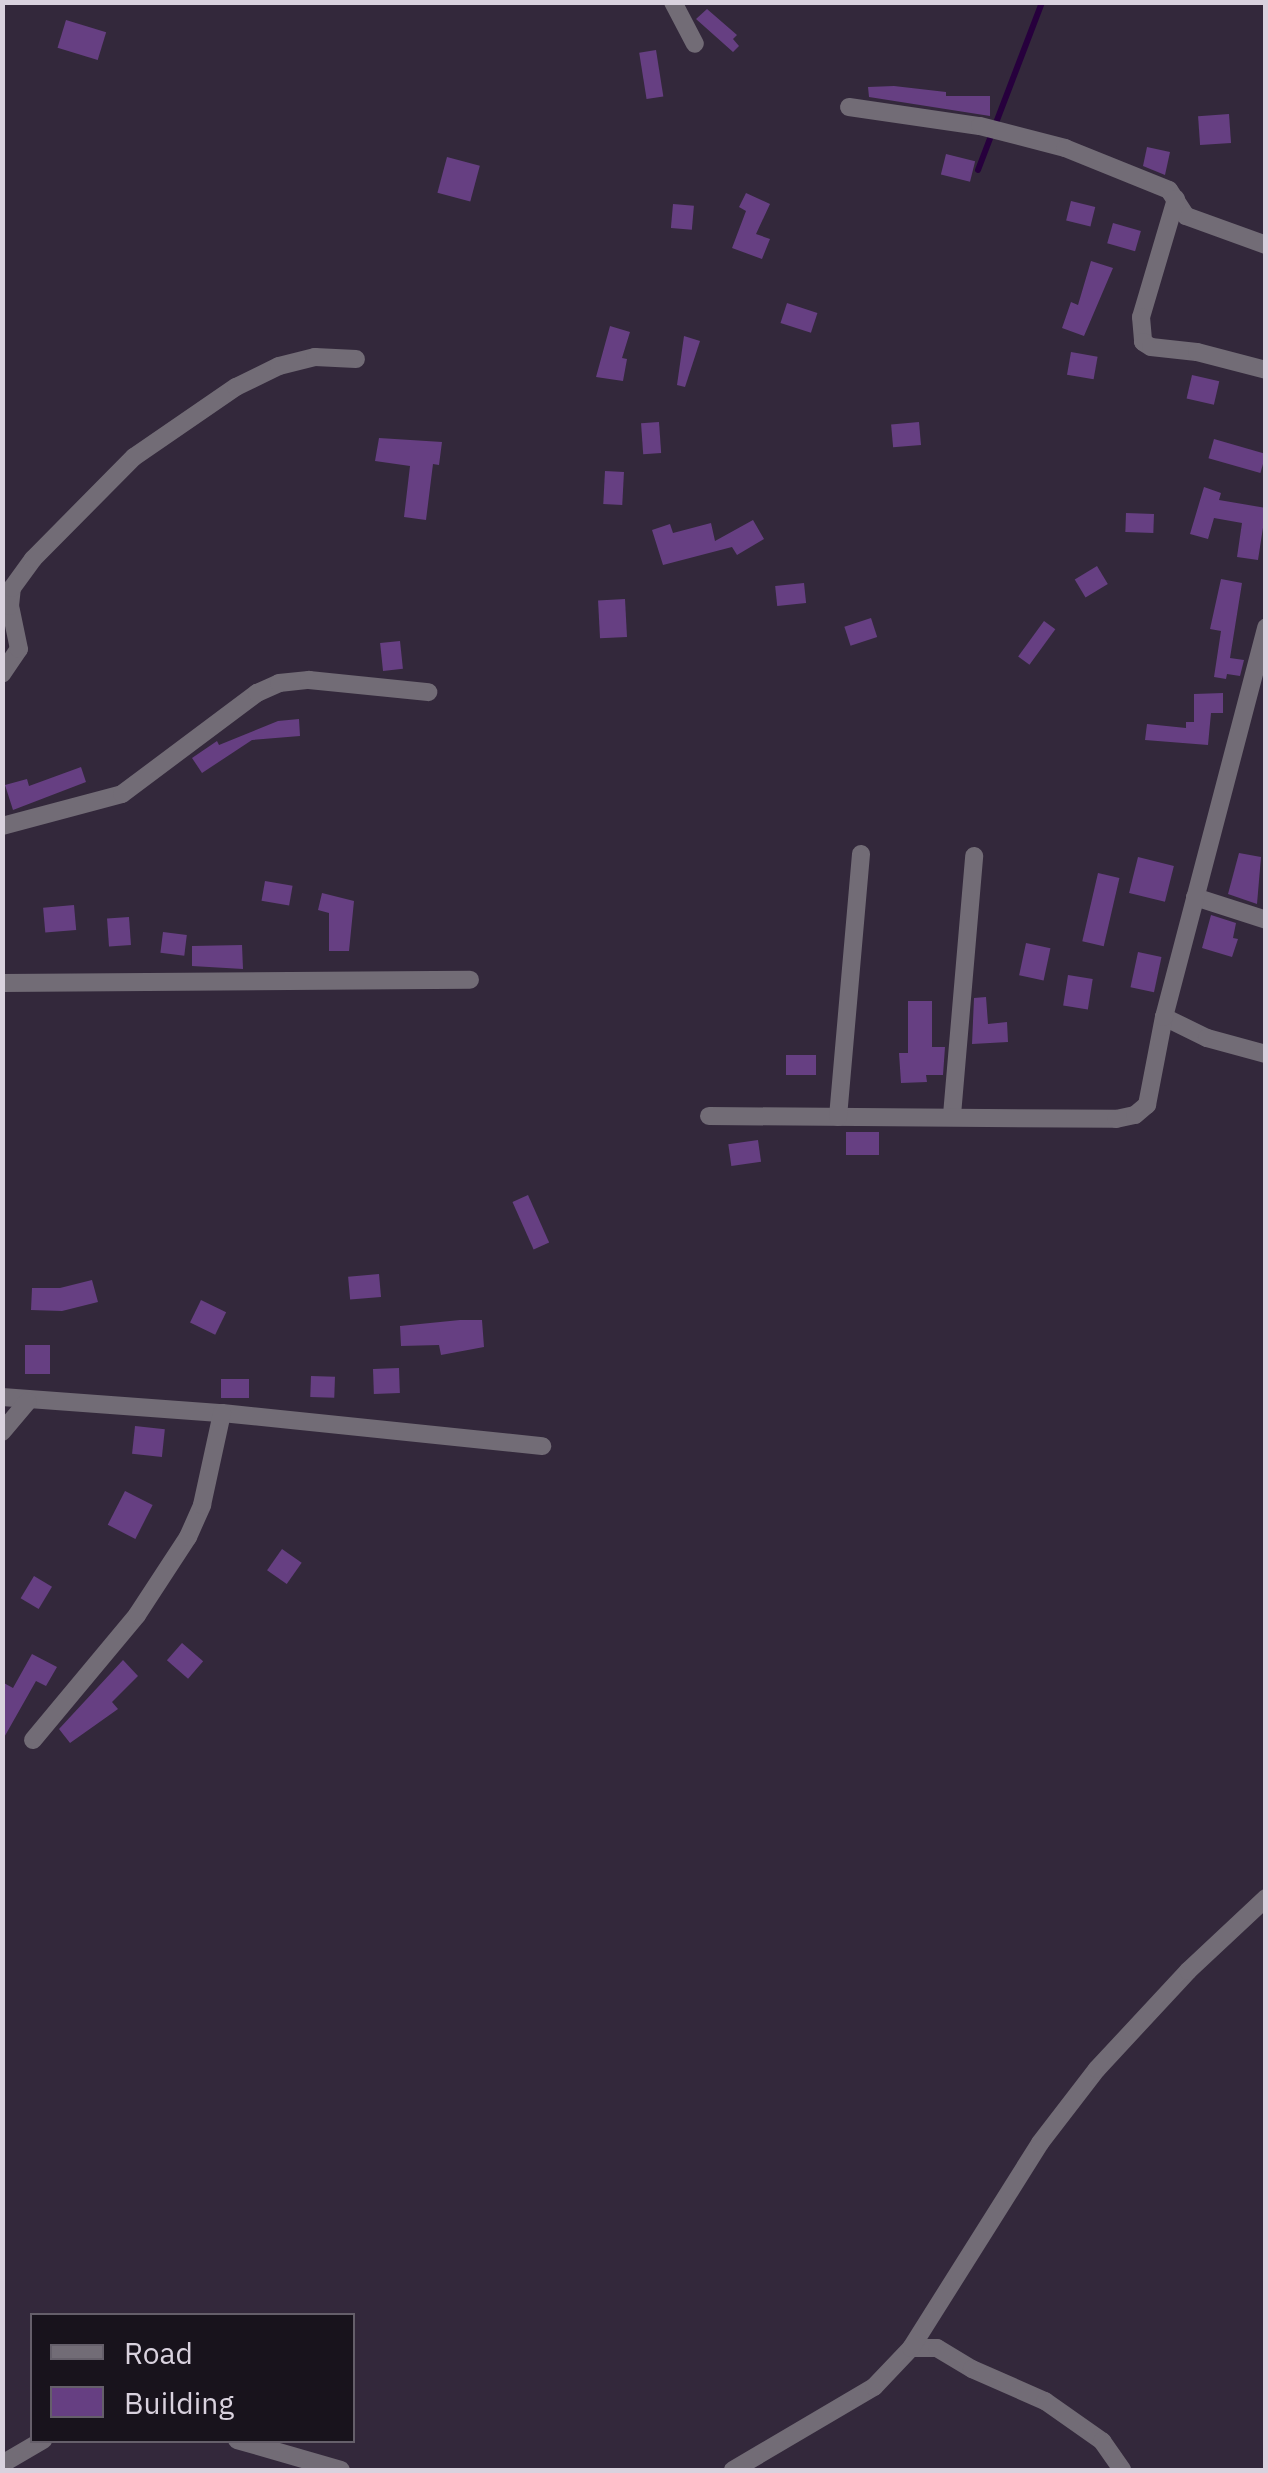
<!DOCTYPE html>
<style>
body{margin:0}
#map{position:relative;width:1268px;height:2473px;overflow:hidden;background:#33283b;font-family:"IBM Plex Sans",sans-serif}
div>[style]{position:absolute}
[style*='--x']{left:calc(var(--x)*1px);top:calc(var(--y)*1px);width:calc(var(--w)*1px);rotate:calc(var(--a)*1deg)}
.stream>*{height:6px;margin:-3px;padding:0 3px;transform-origin:3px;border-radius:3px;background:#27003d}
.building>*{inset:0;background:#663f82;transform-origin:0 0}
.minor>*{height:18px;margin:-9px;padding:0 9px;transform-origin:9px;border-radius:9px;background:#726c76}
span{translate:-50% -50%;white-space:nowrap;text-align:center;line-height:1.15;-webkit-text-stroke:8px #18131c;paint-order:stroke}
.frame{position:absolute;inset:0;border:5px solid #d9d2de;pointer-events:none}
.legend{position:absolute;left:30px;top:2313px;width:325px;height:130px;box-sizing:border-box;background:#18131c;border:2px solid #655f6a;margin:0;padding:12px 18px;list-style:none;font-size:30px;color:#d9d2de}
.legend li{display:flex;align-items:center;gap:20px;height:50px}
.legend b{width:50px;border:2px solid #655f6a}
</style>
<div id="map">
<div class="stream">
<div style="--x:978;--y:170;--w:180;--a:-69.1"></div>
</div>
<div class="building">
<div style="clip-path:polygon(707px 9px,737px 35px,733px 39px,739px 46px,733px 52px,696px 19px)"></div>
<div style="left:66px;top:20px;width:42px;height:29px;rotate:17deg"></div>
<div style="left:656px;top:50px;width:47px;height:17px;rotate:81deg"></div>
<div style="clip-path:polygon(894px 86px,946px 92px,946px 96px,990px 96px,990px 116px,869px 97px,868px 87px)"></div>
<div style="left:1229px;top:114px;width:29px;height:31px;rotate:86deg"></div>
<div style="clip-path:polygon(1147px 147px,1170px 152px,1165px 175px,1143px 166px)"></div>
<div style="left:946px;top:154px;width:30px;height:21px;rotate:14deg"></div>
<div style="left:447px;top:157px;width:34px;height:37px;rotate:15deg"></div>
<div style="clip-path:polygon(746px 193px,770px 204px,756px 234px,770px 239px,762px 259px,732px 248px,746px 211px,739px 207px)"></div>
<div style="left:1071px;top:201px;width:25px;height:20px;rotate:14deg"></div>
<div style="left:673px;top:204px;width:21px;height:24px;rotate:5deg"></div>
<div style="left:1113px;top:223px;width:29px;height:21px;rotate:16deg"></div>
<div style="clip-path:polygon(1091px 261px,1113px 268px,1084px 336px,1062px 328px,1071px 302px,1078px 305px)"></div>
<div style="left:787px;top:303px;width:32px;height:21px;rotate:18deg"></div>
<div style="clip-path:polygon(610px 326px,630px 332px,622px 358px,627px 359px,623px 381px,596px 377px)"></div>
<div style="clip-path:polygon(684px 336px,700px 341px,685px 387px,677px 385px)"></div>
<div style="left:1071px;top:352px;width:27px;height:23px;rotate:10deg"></div>
<div style="left:1192px;top:375px;width:28px;height:24px;rotate:13deg"></div>
<div style="left:659px;top:422px;width:31px;height:18px;rotate:86deg"></div>
<div style="left:919px;top:422px;width:23px;height:28px;rotate:85deg"></div>
<div style="clip-path:polygon(379px 438px,442px 442px,439px 465px,433px 464px,426px 520px,404px 517px,410px 466px,375px 461px)"></div>
<div style="left:1214px;top:439px;width:54px;height:20px;rotate:16deg"></div>
<div style="left:605px;top:471px;width:19px;height:33px;rotate:3deg"></div>
<div style="clip-path:polygon(1204px 487px,1221px 493px,1219px 500px,1266px 508px,1258px 560px,1237px 557px,1242px 523px,1214px 518px,1208px 539px,1190px 534px)"></div>
<div style="left:1126px;top:513px;width:28px;height:19px;rotate:2deg"></div>
<div style="clip-path:polygon(753px 520px,764px 539px,737px 555px,732px 547px,663px 565px,652px 530px,670px 524px,673px 533px,711px 523px,715px 541px)"></div>
<div style="left:1097px;top:566px;width:21px;height:26px;rotate:59deg"></div>
<div style="clip-path:polygon(1221px 579px,1242px 583px,1230px 658px,1244px 660px,1240px 676px,1227px 674px,1226px 679px,1214px 677px,1221px 631px,1210px 629px)"></div>
<div style="left:804px;top:583px;width:20px;height:29px;rotate:84deg"></div>
<div style="left:625px;top:599px;width:38px;height:27px;rotate:87deg"></div>
<div style="left:871px;top:618px;width:20px;height:28px;rotate:72deg"></div>
<div style="left:1044px;top:621px;width:14px;height:44px;rotate:36deg"></div>
<div style="left:400px;top:641px;width:28px;height:20px;rotate:84deg"></div>
<div style="clip-path:polygon(1223px 693px,1223px 713px,1211px 713px,1208px 745px,1145px 740px,1147px 724px,1186px 728px,1186px 722px,1194px 722px,1194px 694px)"></div>
<div style="clip-path:polygon(299px 719px,300px 736px,252px 740px,202px 773px,192px 758px,217px 741px,219px 745px,278px 721px)"></div>
<div style="clip-path:polygon(81px 767px,86px 782px,13px 810px,5px 785px,27px 779px,29px 786px)"></div>
<div style="clip-path:polygon(1239px 853px,1261px 857px,1257px 904px,1228px 894px)"></div>
<div style="left:1138px;top:857px;width:37px;height:37px;rotate:14deg"></div>
<div style="left:1098px;top:873px;width:22px;height:70px;rotate:13deg"></div>
<div style="left:265px;top:881px;width:28px;height:20px;rotate:10deg"></div>
<div style="clip-path:polygon(322px 893px,354px 901px,349px 951px,329px 951px,329px 913px,318px 910px)"></div>
<div style="left:74px;top:905px;width:25px;height:31px;rotate:85deg"></div>
<div style="clip-path:polygon(1211px 915px,1236px 923px,1233px 938px,1238px 939px,1232px 957px,1202px 948px)"></div>
<div style="left:129px;top:917px;width:28px;height:22px;rotate:86deg"></div>
<div style="left:163px;top:932px;width:24px;height:21px;rotate:7deg"></div>
<div style="left:1026px;top:943px;width:25px;height:33px;rotate:12deg"></div>
<div style="clip-path:polygon(242px 945px,243px 969px,192px 966px,192px 946px)"></div>
<div style="left:1138px;top:952px;width:24px;height:36px;rotate:12deg"></div>
<div style="left:1068px;top:975px;width:25px;height:31px;rotate:9deg"></div>
<div style="clip-path:polygon(986px 997px,988px 1024px,1007px 1022px,1008px 1042px,972px 1044px,974px 998px)"></div>
<div style="clip-path:polygon(908px 1001px,932px 1001px,932px 1047px,945px 1047px,943px 1075px,926px 1075px,927px 1082px,901px 1083px,899px 1053px,908px 1053px)"></div>
<div style="left:816px;top:1055px;width:20px;height:30px;rotate:90deg"></div>
<div style="left:846px;top:1132px;width:33px;height:23px"></div>
<div style="left:758px;top:1140px;width:22px;height:30px;rotate:82deg"></div>
<div style="left:528px;top:1195px;width:52px;height:17px;rotate:66deg"></div>
<div style="left:379px;top:1274px;width:23px;height:31px;rotate:85deg"></div>
<div style="clip-path:polygon(92px 1280px,98px 1302px,62px 1311px,31px 1310px,32px 1288px,60px 1288px)"></div>
<div style="left:201px;top:1300px;width:28px;height:25px;rotate:26deg"></div>
<div style="clip-path:polygon(460px 1320px,482px 1320px,484px 1347px,441px 1355px,439px 1345px,401px 1346px,400px 1326px)"></div>
<div style="left:25px;top:1345px;width:25px;height:29px"></div>
<div style="left:399px;top:1368px;width:25px;height:26px;rotate:88deg"></div>
<div style="left:311px;top:1376px;width:24px;height:21px;rotate:2deg"></div>
<div style="left:249px;top:1379px;width:19px;height:28px;rotate:90deg"></div>
<div style="left:135px;top:1426px;width:30px;height:28px;rotate:6deg"></div>
<div style="left:125px;top:1491px;width:31px;height:38px;rotate:27deg"></div>
<div style="left:282px;top:1549px;width:24px;height:26px;rotate:35deg"></div>
<div style="left:34px;top:1576px;width:21px;height:26px;rotate:31deg"></div>
<div style="left:182px;top:1643px;width:28px;height:23px;rotate:41deg"></div>
<div style="clip-path:polygon(32px 1654px,57px 1667px,46px 1686px,36px 1681px,2px 1741px,2px 1682px,13px 1688px)"></div>
<div style="clip-path:polygon(123px 1660px,138px 1676px,112px 1702px,118px 1709px,70px 1743px,59px 1729px)"></div>
</div>
<div class="minor">
<div style="--x:673;--y:2;--w:47;--a:62.4"></div>
<div style="--x:849;--y:107;--w:132;--a:8.3"></div>
<div style="--x:980;--y:126;--w:88;--a:14.5"></div>
<div style="--x:1065;--y:148;--w:112;--a:22"></div>
<div style="--x:1169;--y:190;--w:31;--a:57"></div>
<div style="--x:1186;--y:216;--w:85;--a:19.9"></div>
<div style="--x:1176;--y:199;--w:123;--a:106.5"></div>
<div style="--x:1141;--y:317;--w:25;--a:85"></div>
<div style="--x:1143;--y:342;--w:9;--a:32"></div>
<div style="--x:1151;--y:347;--w:46;--a:6.2"></div>
<div style="--x:1197;--y:352;--w:71;--a:14.6"></div>
<div style="--x:2;--y:674;--w:30;--a:-56"></div>
<div style="--x:19;--y:649;--w:44;--a:-101.8"></div>
<div style="--x:10;--y:606;--w:18;--a:-84"></div>
<div style="--x:12;--y:588;--w:36;--a:-54"></div>
<div style="--x:33;--y:559;--w:144;--a:-45.3"></div>
<div style="--x:134;--y:457;--w:124;--a:-34.5"></div>
<div style="--x:236;--y:387;--w:48;--a:-26"></div>
<div style="--x:279;--y:366;--w:37;--a:-14"></div>
<div style="--x:315;--y:357;--w:41;--a:2.8"></div>
<div style="--x:2;--y:826;--w:124;--a:-14.9"></div>
<div style="--x:122;--y:794;--w:169;--a:-36.8"></div>
<div style="--x:257;--y:693;--w:24;--a:-24"></div>
<div style="--x:279;--y:683;--w:30;--a:-6"></div>
<div style="--x:309;--y:680;--w:120;--a:5.8"></div>
<div style="--x:1195;--y:897;--w:75;--a:17.9"></div>
<div style="--x:2;--y:983;--w:468;--a:-0.4"></div>
<div style="--x:1164;--y:1017;--w:48;--a:26"></div>
<div style="--x:1207;--y:1038;--w:61;--a:15.2"></div>
<div style="--x:952;--y:1115;--w:260;--a:-85.1"></div>
<div style="--x:709;--y:1116;--w:407;--a:0.4"></div>
<div style="--x:1116;--y:1119;--w:19;--a:-12"></div>
<div style="--x:1135;--y:1115;--w:16;--a:-40"></div>
<div style="--x:1147;--y:1105;--w:90;--a:-79.1"></div>
<div style="--x:1164;--y:1017;--w:403;--a:-75.3"></div>
<div style="--x:838;--y:1117;--w:264;--a:-85"></div>
<div style="--x:2;--y:1397;--w:221;--a:4.2"></div>
<div style="--x:222;--y:1413;--w:322;--a:5.9"></div>
<div style="--x:2;--y:1432;--w:40;--a:-50"></div>
<div style="--x:33;--y:1740;--w:163;--a:-50.2"></div>
<div style="--x:137;--y:1615;--w:93;--a:-56.8"></div>
<div style="--x:188;--y:1537;--w:35;--a:-66"></div>
<div style="--x:202;--y:1505;--w:94;--a:-77.7"></div>
<div style="--x:911;--y:2348;--w:26;--a:0"></div>
<div style="--x:937;--y:2348;--w:41;--a:31"></div>
<div style="--x:972;--y:2369;--w:80;--a:23.7"></div>
<div style="--x:1045;--y:2401;--w:70;--a:35.1"></div>
<div style="--x:1102;--y:2441;--w:35;--a:55"></div>
<div style="--x:237;--y:2440;--w:108;--a:16.1"></div>
<div style="--x:2;--y:2464;--w:48;--a:-30.3"></div>
<div style="--x:733;--y:2470;--w:164;--a:-30.5"></div>
<div style="--x:874;--y:2387;--w:54;--a:-46.5"></div>
<div style="--x:911;--y:2348;--w:242;--a:-57.8"></div>
<div style="--x:1040;--y:2143;--w:93;--a:-52.4"></div>
<div style="--x:1097;--y:2069;--w:134;--a:-47.1"></div>
<div style="--x:1188;--y:1971;--w:107;--a:-43.1"></div>
</div>
<div class="frame"></div>
<ul class="legend">
<li><b style="height:12px;background:#726c76"></b>Road</li>
<li><b style="height:28px;background:#663f82"></b>Building</li>
</ul>
</div>
